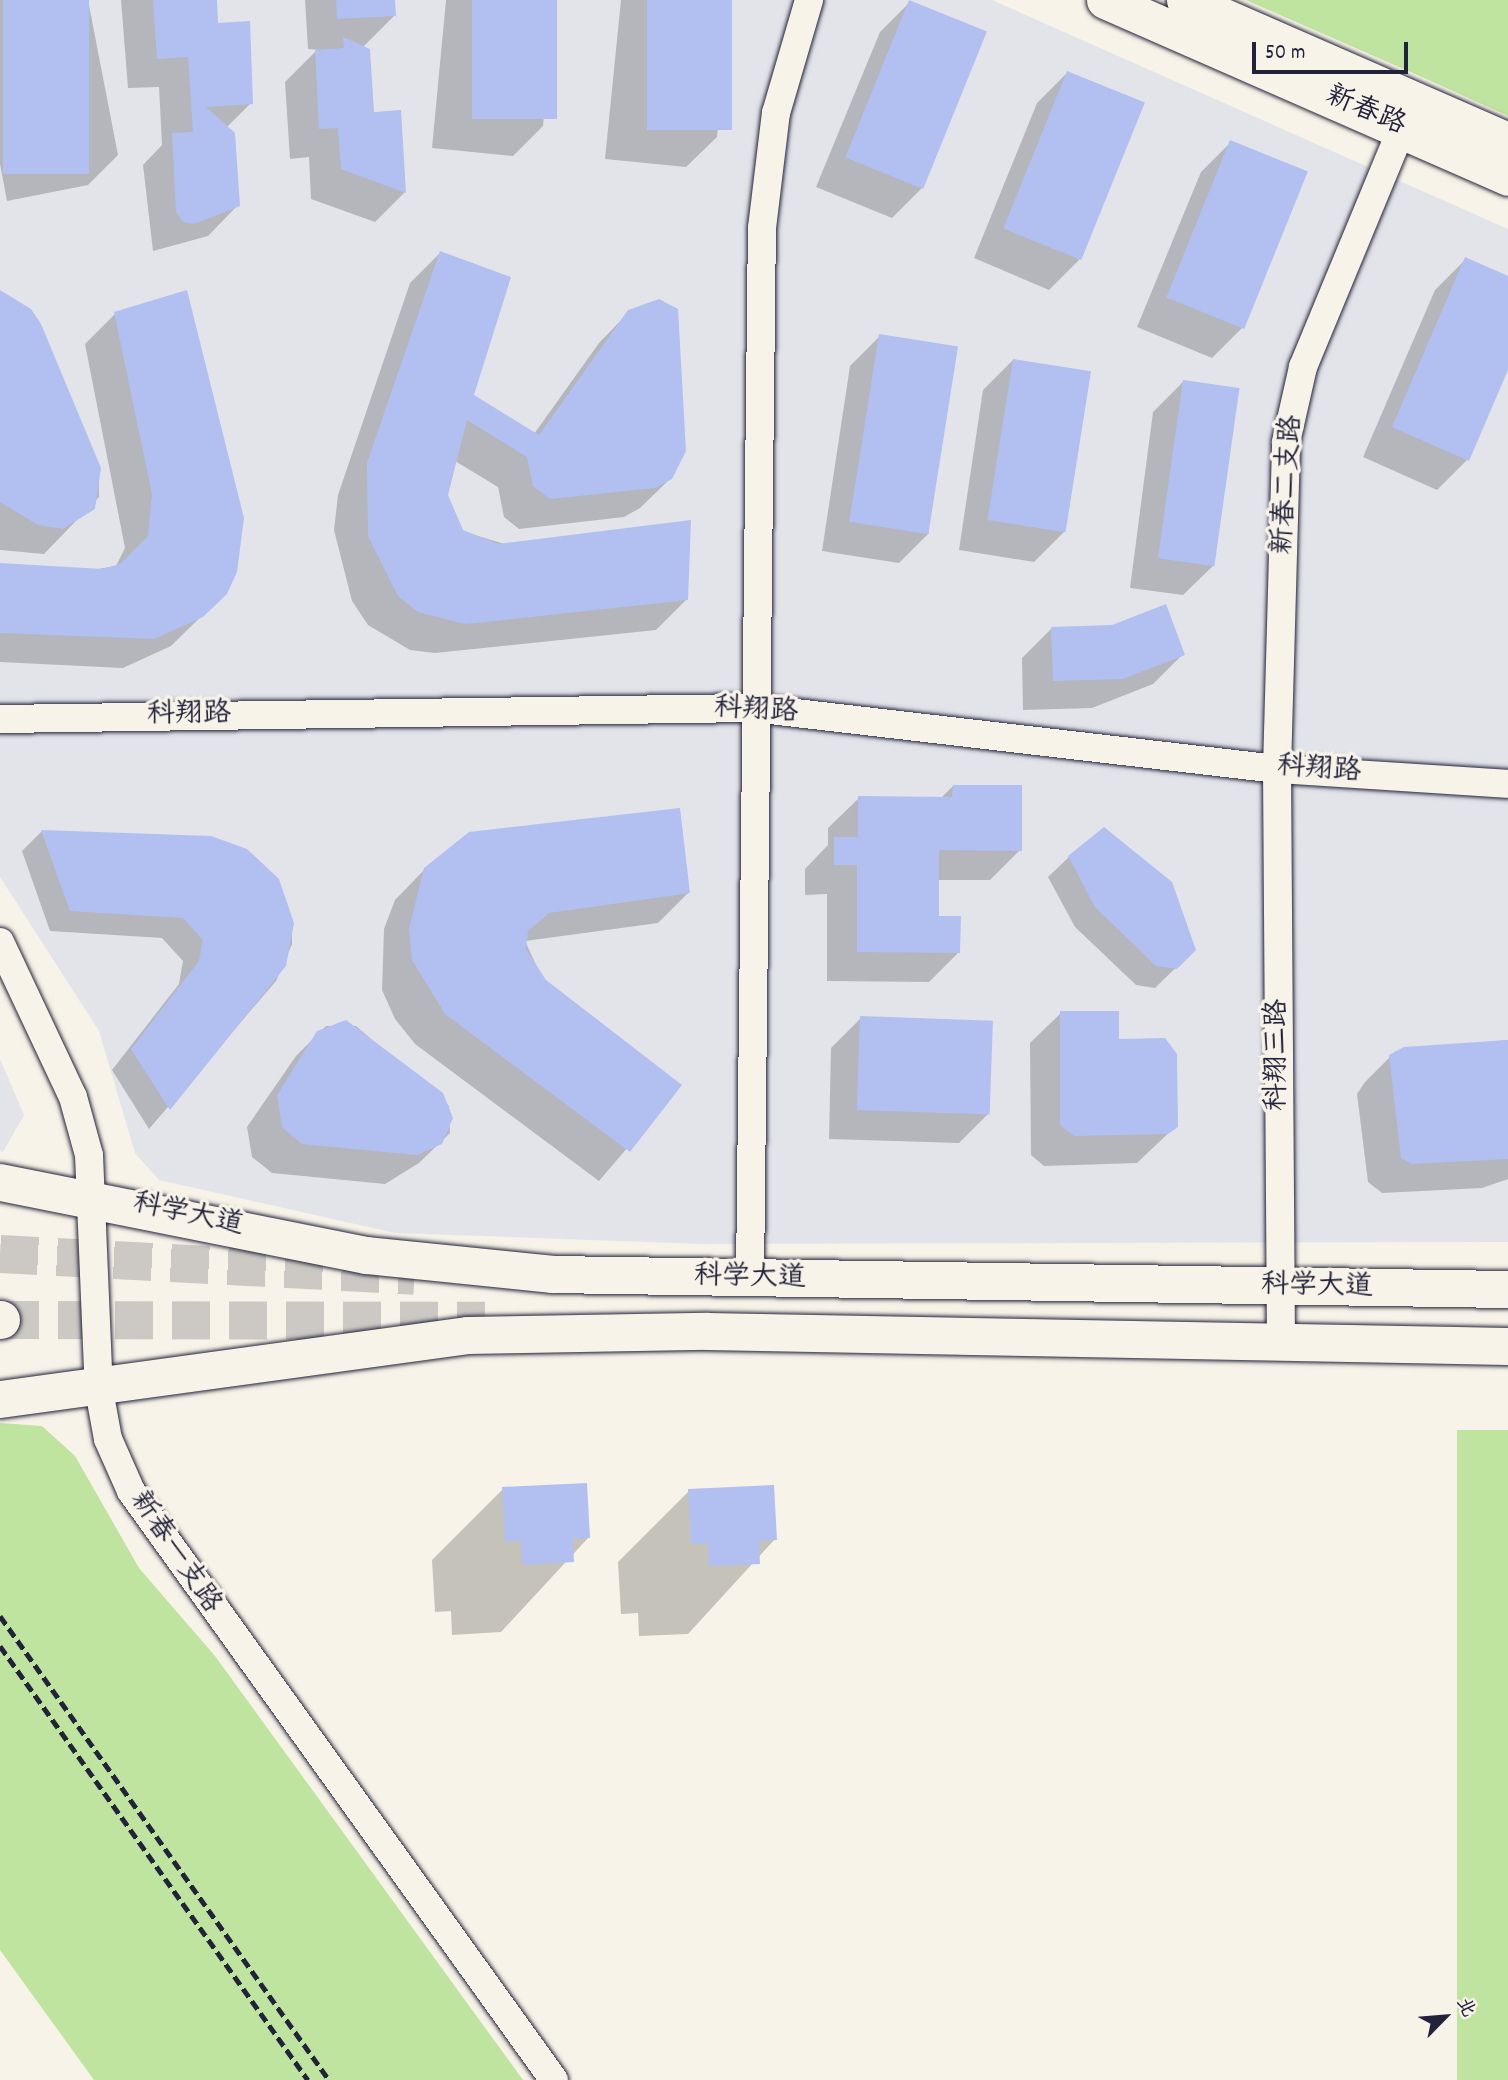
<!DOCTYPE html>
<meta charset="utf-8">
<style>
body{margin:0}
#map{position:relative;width:1508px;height:2080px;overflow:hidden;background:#f7f3e8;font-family:Dekko,"LXGW WenKai TC",sans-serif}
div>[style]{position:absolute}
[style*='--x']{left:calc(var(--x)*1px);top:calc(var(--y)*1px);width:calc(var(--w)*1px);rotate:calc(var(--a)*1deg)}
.built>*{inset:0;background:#e2e4ea}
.green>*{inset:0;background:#bfe49f;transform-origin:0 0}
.shadow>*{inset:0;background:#0003}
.building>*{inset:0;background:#b1c0f0;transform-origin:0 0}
.highway-tunnel>*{height:38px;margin-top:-19px;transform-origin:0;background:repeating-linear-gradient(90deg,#ccc9c5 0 38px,transparent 0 57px)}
.roads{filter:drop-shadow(0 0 2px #22223b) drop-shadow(0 0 2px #22223b)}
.minor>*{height:28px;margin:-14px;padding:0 14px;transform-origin:14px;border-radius:14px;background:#f7f3e8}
.major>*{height:37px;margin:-18.5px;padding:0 18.5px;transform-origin:18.5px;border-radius:18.5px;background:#f7f3e8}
.highway>*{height:38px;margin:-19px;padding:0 19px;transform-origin:19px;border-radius:19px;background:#f7f3e8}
.rail>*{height:5px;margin-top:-2.5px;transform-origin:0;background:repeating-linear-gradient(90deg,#22223b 0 10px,transparent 0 15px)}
span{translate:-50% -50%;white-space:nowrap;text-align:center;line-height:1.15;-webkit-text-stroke:7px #f7f3e8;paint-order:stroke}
.street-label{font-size:28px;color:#22223b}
.north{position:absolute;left:1410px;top:1982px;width:70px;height:70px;-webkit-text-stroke:5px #f7f3e8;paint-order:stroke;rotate:65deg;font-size:19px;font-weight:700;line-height:28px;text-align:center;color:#22223b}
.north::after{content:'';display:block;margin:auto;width:24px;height:32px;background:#22223b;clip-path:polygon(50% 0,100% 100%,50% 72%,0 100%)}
.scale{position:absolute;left:1252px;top:42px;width:156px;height:32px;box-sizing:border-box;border:4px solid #22223b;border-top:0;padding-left:9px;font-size:21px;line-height:24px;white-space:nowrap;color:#22223b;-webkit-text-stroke:5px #f7f3e8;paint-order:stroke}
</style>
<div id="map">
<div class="built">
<div style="clip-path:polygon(0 0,992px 0,1508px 229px,1508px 1242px,702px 1244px,395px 1233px,159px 1180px,135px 1153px,99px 1031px,0 877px)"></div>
<div style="clip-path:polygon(0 1059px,24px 1115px,3px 1152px,0 1151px)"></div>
</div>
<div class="green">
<div style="clip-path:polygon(1246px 0,1508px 0,1508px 116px,1431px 81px)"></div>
<div style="clip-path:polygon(0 1423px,42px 1426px,75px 1456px,139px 1568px,215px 1656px,523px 2080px,94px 2080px,0 1950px)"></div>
<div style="left:1457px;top:1430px;width:51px;height:650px"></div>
</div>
<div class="shadow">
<div style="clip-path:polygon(0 0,88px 0,118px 155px,88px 185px,7px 201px,0 164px)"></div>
<div style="clip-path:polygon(121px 0,215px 0,217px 24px,251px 103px,227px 127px,238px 205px,208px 236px,153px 251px,143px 165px,162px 145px,159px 87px,128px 88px)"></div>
<div style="clip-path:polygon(305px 0,393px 0,394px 16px,363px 47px,372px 114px,399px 112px,404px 193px,375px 222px,311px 199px,309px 157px,290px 159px,285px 82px,315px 52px,332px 51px,308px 49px)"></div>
<div style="clip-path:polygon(446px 0,555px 0,543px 126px,513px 156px,432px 148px)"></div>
<div style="clip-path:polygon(621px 0,730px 0,717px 137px,686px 167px,605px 159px)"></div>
<div style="clip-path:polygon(910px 2px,922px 188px,892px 218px,816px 187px,880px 32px)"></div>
<div style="clip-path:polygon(1067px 73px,1079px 260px,1049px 290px,974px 258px,1037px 103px)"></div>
<div style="clip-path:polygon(1231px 142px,1242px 328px,1212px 358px,1137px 327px,1201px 172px)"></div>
<div style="clip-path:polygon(440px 253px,472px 396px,534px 434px,599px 343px,629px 312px,671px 478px,640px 508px,624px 517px,519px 529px,504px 517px,498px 487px,455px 461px,446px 495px,462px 531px,686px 600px,656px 630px,435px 653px,410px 650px,368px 625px,352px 601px,334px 530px,338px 495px,410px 283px)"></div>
<div style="clip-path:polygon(1465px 260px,1508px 278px,1508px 365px,1467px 460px,1437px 490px,1363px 457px,1435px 290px)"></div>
<div style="clip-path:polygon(0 292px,99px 468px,99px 497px,44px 554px,0 550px)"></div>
<div style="clip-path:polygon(115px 314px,225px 593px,171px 646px,123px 668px,0 662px,0 565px,80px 572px,116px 566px,125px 548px,85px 344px)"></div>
<div style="clip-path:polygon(880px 336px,929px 533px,899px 563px,822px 551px,850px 366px)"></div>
<div style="clip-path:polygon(1013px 360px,1064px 532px,1034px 562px,959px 550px,983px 390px)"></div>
<div style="clip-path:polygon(1183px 382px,1214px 565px,1183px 595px,1130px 588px,1153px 412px)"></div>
<div style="clip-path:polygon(1052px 628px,1183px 654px,1153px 684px,1092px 708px,1023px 710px,1022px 658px)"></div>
<div style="clip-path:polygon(953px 786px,1020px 850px,990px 880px,937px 880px,937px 917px,959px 952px,929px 982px,827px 981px,827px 894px,805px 895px,805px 869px,828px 845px,828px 828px,859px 798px,941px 798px)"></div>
<div style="clip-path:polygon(42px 831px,292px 923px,292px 944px,276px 981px,149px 1129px,112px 1070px,179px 984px,183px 961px,162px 938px,50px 931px,22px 851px)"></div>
<div style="clip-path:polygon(1069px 857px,1194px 950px,1155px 988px,1136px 985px,1075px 927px,1048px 877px)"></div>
<div style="clip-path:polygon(425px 869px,688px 893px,658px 923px,525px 941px,544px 982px,680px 1086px,599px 1181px,415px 1044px,395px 1019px,382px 990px,384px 929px,395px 900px)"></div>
<div style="clip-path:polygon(1061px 1013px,1117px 1040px,1176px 1126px,1137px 1163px,1044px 1166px,1031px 1155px,1030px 1043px)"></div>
<div style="clip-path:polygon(861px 1018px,989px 1113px,959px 1143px,829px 1139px,831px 1048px)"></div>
<div style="clip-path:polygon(326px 1026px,356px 1026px,449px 1106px,450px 1133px,419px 1163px,385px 1184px,272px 1173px,252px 1157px,247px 1127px,296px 1056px)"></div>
<div style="clip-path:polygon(1508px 1040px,1508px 1179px,1482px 1188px,1382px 1193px,1368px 1182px,1357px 1094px,1365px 1082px,1396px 1051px)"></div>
<div style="clip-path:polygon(503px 1489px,589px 1537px,501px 1632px,452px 1635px,451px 1611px,435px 1612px,432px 1560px)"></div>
<div style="clip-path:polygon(689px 1491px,775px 1539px,688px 1634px,639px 1636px,638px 1613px,621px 1614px,618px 1562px)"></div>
</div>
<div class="building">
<div style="left:3px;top:0;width:86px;height:174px"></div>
<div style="clip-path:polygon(153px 0,217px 0,218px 23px,250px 21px,253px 104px,206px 107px,235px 133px,240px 206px,194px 224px,183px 222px,176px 212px,172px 133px,193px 132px,188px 57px,157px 59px)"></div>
<div style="clip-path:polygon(336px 0,395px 0,396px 16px,337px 19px)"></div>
<div style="left:472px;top:0;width:85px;height:119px"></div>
<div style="left:647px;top:0;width:85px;height:130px"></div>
<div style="left:909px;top:0;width:84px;height:170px;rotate:22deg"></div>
<div style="clip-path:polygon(343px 37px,370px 49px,374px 112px,401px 110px,406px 193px,341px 169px,338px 128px,319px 129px,315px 50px,344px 48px)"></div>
<div style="left:1067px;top:71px;width:84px;height:170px;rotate:22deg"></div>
<div style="left:1230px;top:140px;width:84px;height:170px;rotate:22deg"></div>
<div style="clip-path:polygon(440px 251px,511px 277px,474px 395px,539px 435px,628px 310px,659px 299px,678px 309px,686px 451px,672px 479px,655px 488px,550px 499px,533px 486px,527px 457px,467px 420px,448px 495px,463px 530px,498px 544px,691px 520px,688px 600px,466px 624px,418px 612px,398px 596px,368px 536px,367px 463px)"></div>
<div style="clip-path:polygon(1465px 257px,1508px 276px,1508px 370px,1469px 461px,1392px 427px)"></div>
<div style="clip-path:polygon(0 290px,31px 309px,41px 324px,101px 468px,95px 509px,63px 529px,38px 525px,0 502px)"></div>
<div style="clip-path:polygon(187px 290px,244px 518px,237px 572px,227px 594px,203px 617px,154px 639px,0 633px,0 563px,102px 569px,120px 564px,148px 536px,152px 494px,114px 312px)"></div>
<div style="left:879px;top:334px;width:80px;height:190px;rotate:9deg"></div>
<div style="left:1013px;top:359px;width:79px;height:163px;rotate:9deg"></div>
<div style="left:1183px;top:380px;width:57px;height:180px;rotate:8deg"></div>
<div style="clip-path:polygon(1166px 604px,1185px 655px,1123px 679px,1053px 681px,1051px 627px,1112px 625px)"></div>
<div style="clip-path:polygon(953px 785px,1022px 785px,1022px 851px,939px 850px,939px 916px,961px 916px,960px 953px,857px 952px,857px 865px,834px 865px,834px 837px,858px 837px,858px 796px,952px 797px)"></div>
<div style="clip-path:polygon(680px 808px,690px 893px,549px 913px,528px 931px,526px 949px,546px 980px,682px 1085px,630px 1152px,445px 1014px,412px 960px,409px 929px,424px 868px,469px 832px)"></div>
<div style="clip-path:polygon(1104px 827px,1172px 882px,1196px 950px,1177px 969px,1156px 966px,1095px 907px,1068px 856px)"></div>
<div style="clip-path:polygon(41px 830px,211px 836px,247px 849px,279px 879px,294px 923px,286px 966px,170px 1110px,131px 1049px,199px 961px,203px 940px,183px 918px,70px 911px)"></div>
<div style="clip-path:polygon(1060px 1011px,1119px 1011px,1119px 1039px,1165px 1038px,1177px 1054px,1178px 1127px,1168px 1134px,1074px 1136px,1060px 1125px)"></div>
<div style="left:860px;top:1016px;width:133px;height:94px;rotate:2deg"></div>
<div style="clip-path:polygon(346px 1020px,443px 1093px,453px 1118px,442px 1144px,417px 1155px,302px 1144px,282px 1127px,277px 1095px,317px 1031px)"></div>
<div style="clip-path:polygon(1508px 1040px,1508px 1159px,1412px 1164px,1401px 1158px,1389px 1055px,1404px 1047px)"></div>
<div style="clip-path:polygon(587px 1483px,590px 1538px,573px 1539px,574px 1562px,522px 1565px,521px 1541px,505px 1542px,502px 1487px)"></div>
<div style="clip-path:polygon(774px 1485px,777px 1540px,759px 1541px,760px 1564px,709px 1566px,708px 1543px,691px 1544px,688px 1489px)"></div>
</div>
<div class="highway-tunnel">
<div style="--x:0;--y:1254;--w:415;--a:3"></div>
<div style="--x:1;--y:1320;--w:484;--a:0.1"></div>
</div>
<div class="roads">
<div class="minor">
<div style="--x:0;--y:719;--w:753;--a:-0.84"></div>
<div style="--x:753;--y:708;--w:528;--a:6.64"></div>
<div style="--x:1277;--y:769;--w:231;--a:3.7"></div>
<div style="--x:0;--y:942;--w:171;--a:64.8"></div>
<div style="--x:73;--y:1097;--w:60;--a:74.6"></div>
<div style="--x:89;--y:1155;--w:235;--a:87.6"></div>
<div style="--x:99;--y:1390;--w:50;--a:79.6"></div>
<div style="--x:108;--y:1439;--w:57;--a:66.1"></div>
<div style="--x:131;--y:1491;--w:725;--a:54.32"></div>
<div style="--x:750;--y:1279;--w:1051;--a:-89.35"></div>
<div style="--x:762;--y:228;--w:116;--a:-83.1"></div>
<div style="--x:776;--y:113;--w:118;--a:-73.7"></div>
<div style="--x:1281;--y:1341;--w:572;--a:-90.4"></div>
<div style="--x:1277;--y:769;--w:327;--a:-88.4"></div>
<div style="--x:1286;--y:442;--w:77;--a:-77.2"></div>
<div style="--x:1303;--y:367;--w:274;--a:-67.5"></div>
</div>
<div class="major">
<div style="--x:1105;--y:0;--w:440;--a:23.7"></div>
<div style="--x:1185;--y:0;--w:352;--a:23.6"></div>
<div style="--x:0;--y:1182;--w:373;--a:11.3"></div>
<div style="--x:366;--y:1255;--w:187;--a:5.8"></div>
<div style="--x:552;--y:1274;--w:956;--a:0.9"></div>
<div style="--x:0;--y:1399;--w:471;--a:-7.8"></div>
<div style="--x:467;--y:1335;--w:240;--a:-1"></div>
<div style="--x:707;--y:1331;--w:801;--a:1.07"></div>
</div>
<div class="highway">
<div style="--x:0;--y:1320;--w:1;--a:0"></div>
</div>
</div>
<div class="rail">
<div style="--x:0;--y:1616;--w:569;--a:54.66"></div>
<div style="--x:0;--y:1646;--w:532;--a:54.64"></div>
</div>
<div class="street-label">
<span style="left:1365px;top:112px;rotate:23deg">新春路</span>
<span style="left:1289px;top:485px;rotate:-86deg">新春二支路</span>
<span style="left:756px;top:712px;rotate:3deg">科翔路</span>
<span style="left:189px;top:716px;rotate:-1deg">科翔路</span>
<span style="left:1319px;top:771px;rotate:4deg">科翔路</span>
<span style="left:1279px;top:1055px;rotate:-90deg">科翔三路</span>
<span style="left:188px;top:1216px;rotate:12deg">科学大道</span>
<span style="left:750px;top:1279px;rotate:1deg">科学大道</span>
<span style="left:1317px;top:1288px;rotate:1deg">科学大道</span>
<span style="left:174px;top:1553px;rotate:56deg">新春一支路</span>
</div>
<div class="north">北</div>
<div class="scale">50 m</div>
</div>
